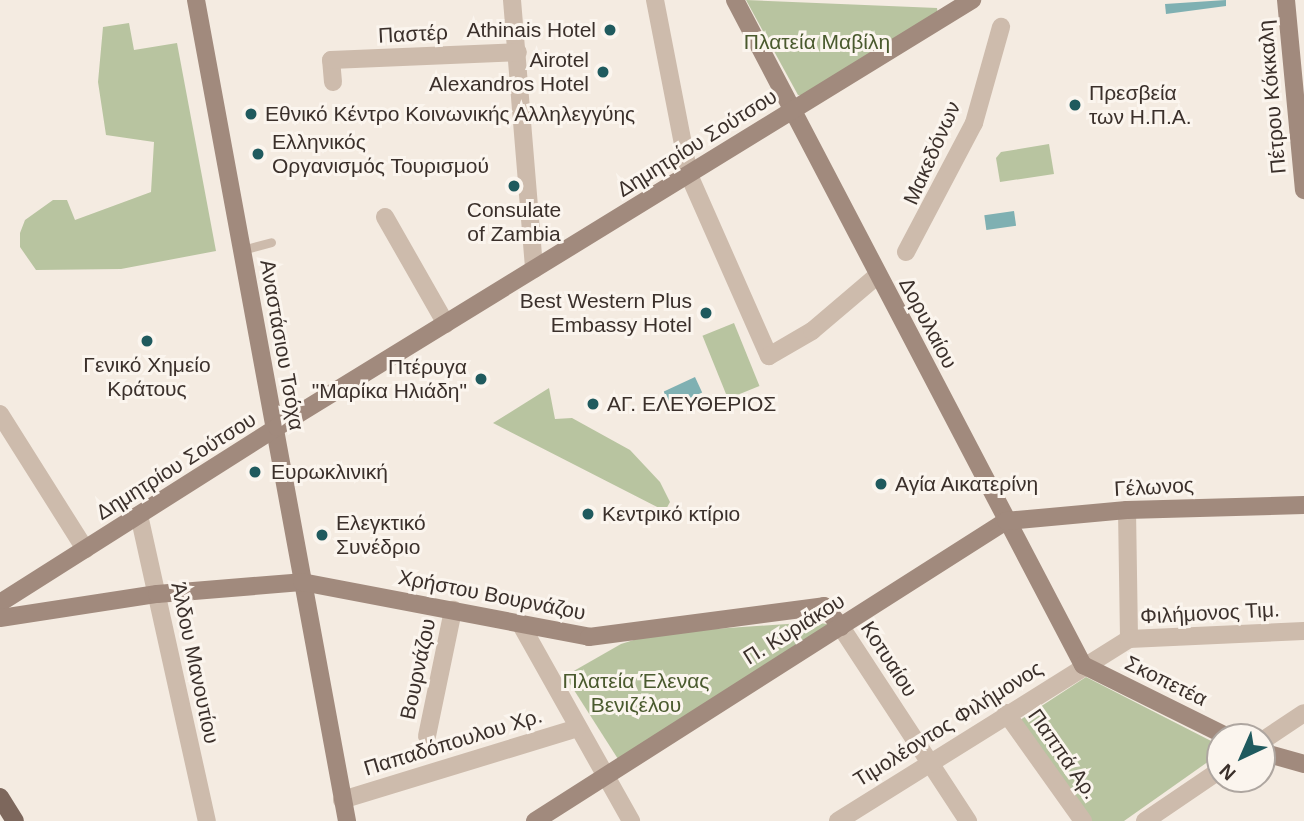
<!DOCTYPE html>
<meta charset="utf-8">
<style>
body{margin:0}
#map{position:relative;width:1304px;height:821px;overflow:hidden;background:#f4ebe1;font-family:Arial,sans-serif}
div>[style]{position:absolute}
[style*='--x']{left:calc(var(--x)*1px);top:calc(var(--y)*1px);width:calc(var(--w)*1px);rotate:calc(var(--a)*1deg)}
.green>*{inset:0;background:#b8c4a0;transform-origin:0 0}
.water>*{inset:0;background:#7fb0b2;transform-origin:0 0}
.lane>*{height:9px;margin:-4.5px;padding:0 4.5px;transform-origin:4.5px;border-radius:4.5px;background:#cdbbac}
.street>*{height:18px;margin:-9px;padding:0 9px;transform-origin:9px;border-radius:9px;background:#cdbbac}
.secondary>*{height:18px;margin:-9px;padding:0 9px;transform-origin:9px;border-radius:9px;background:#a18a7d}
.primary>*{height:18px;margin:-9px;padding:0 9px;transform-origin:9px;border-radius:9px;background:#7d675c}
.dots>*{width:19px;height:19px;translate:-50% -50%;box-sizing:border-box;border:4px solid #fbf5ee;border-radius:50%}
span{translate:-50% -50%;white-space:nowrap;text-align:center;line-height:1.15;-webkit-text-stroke:6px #fbf5ee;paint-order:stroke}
.poi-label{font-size:21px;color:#3b302b}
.right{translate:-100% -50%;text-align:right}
.left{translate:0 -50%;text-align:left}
.street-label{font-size:21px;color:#3b302b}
.park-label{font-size:21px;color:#4a5a2e}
.north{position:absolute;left:1206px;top:723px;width:70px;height:70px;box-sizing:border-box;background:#fbf5ee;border:2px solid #aea6a0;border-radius:50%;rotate:224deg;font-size:19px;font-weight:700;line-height:28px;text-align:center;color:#3b302b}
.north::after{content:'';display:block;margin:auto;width:24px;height:32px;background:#1f5a5e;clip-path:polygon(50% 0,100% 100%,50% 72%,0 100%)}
</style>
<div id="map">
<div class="green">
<div style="clip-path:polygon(746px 0,937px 8px,938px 17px,806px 97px,798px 95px)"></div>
<div style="clip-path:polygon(129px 23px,134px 50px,177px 43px,216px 251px,121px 269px,36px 270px,20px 247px,20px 233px,25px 220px,53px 200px,67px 200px,75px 220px,151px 192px,154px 142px,106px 135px,98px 82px,103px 27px)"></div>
<div style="clip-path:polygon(1049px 144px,1054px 174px,1000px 182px,996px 158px,1001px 152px)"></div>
<div style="left:734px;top:323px;width:68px;height:34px;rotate:68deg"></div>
<div style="clip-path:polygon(549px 388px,555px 419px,572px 418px,630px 450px,660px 482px,670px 502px,665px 511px,493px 423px)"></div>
<div style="clip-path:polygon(816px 622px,841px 627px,618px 759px,565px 676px,621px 644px,656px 633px)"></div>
<div style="clip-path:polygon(1086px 677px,1217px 744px,1219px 754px,1124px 821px,1091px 821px,1020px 720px)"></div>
</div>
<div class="water">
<div style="clip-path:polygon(1226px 0,1226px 6px,1166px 14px,1165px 4px)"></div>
<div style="left:1014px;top:211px;width:15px;height:30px;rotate:82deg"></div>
<div style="left:695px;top:377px;width:17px;height:35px;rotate:65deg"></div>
</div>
<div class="lane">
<div style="--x:242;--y:250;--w:30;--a:-15"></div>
</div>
<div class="street">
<div style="--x:512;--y:0;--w:270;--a:85.3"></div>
<div style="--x:655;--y:0;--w:178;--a:79"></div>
<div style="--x:689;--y:175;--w:198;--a:66.2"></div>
<div style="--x:769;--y:356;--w:50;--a:-30.2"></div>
<div style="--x:812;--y:331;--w:87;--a:-40.3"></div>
<div style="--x:333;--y:82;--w:22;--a:-95"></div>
<div style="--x:331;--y:60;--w:187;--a:-2.4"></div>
<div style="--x:385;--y:217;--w:123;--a:60.3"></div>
<div style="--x:906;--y:252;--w:146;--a:-62.2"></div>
<div style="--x:974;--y:123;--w:100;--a:-74.3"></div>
<div style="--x:0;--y:414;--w:160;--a:57.8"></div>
<div style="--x:1127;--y:510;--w:129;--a:89.1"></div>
<div style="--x:139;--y:515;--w:313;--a:77.5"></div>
<div style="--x:520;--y:623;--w:227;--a:60.7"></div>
<div style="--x:841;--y:627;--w:232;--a:56.8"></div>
<div style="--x:1006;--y:713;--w:133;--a:54.5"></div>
<div style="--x:427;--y:736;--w:129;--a:-78.3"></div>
<div style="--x:1262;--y:741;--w:50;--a:-33.7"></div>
<div style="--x:342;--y:800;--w:246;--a:-17"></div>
<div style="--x:838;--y:821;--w:343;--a:-32"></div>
<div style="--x:1129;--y:639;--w:175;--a:-2.6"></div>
<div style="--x:1145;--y:821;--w:91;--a:-34.2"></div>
</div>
<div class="secondary">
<div style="--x:196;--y:0;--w:835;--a:79.58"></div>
<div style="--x:735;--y:0;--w:751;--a:62.38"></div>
<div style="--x:1083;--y:665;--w:162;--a:26.4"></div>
<div style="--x:1286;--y:0;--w:191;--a:84.6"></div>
<div style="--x:0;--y:603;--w:328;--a:-32.4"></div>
<div style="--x:277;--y:427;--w:816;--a:-31.57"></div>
<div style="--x:0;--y:618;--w:159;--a:-8.7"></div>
<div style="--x:157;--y:594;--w:145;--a:-4.7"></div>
<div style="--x:302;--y:582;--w:292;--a:10.8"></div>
<div style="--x:589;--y:637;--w:237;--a:-7.5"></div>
<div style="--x:824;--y:606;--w:27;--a:51"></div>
<div style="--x:1262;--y:752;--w:44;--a:15.9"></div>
<div style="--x:535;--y:821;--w:558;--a:-32.49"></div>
<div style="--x:1006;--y:521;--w:121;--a:-5.2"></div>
<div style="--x:1127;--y:510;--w:177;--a:-1.6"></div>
</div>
<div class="primary">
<div style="--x:0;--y:797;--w:28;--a:58"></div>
</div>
<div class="dots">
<div style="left:610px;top:30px;background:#1f5a5e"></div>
<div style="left:603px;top:72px;background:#1f5a5e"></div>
<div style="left:1075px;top:105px;background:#1f5a5e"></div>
<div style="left:251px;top:114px;background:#1f5a5e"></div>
<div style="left:258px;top:154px;background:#1f5a5e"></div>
<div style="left:514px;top:186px;background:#1f5a5e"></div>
<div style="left:706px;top:313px;background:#1f5a5e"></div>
<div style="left:147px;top:341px;background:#1f5a5e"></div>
<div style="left:481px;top:379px;background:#1f5a5e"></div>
<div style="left:593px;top:404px;background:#1f5a5e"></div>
<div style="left:255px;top:472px;background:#1f5a5e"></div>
<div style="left:881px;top:484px;background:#1f5a5e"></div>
<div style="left:588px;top:514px;background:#1f5a5e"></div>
<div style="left:322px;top:535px;background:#1f5a5e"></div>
</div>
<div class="poi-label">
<span class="right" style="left:596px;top:30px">Athinais Hotel</span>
<span class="right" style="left:589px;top:72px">Airotel<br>Alexandros Hotel</span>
<span class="left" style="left:1089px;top:105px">Πρεσβεία<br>των Η.Π.Α.</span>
<span class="left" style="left:265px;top:114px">Εθνικό Κέντρο Κοινωνικής Αλληλεγγύης</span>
<span class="left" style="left:272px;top:154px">Ελληνικός<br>Οργανισμός Τουρισμού</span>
<span style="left:514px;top:222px">Consulate<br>of Zambia</span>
<span class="right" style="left:692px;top:313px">Best Western Plus<br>Embassy Hotel</span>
<span style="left:147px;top:377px">Γενικό Χημείο<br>Κράτους</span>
<span class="right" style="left:467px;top:379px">Πτέρυγα<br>"Μαρίκα Ηλιάδη"</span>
<span class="left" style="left:607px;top:404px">ΑΓ. ΕΛΕΥΘΕΡΙΟΣ</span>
<span class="left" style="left:271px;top:472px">Ευρωκλινική</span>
<span class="left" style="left:895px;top:484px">Αγία Αικατερίνη</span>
<span class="left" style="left:602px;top:514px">Κεντρικό κτίριο</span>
<span class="left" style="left:336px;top:535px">Ελεγκτικό<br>Συνέδριο</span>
</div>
<div class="street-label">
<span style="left:413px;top:34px;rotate:-3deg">Παστέρ</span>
<span style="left:1272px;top:97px;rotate:-95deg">Πέτρου Κόκκαλη</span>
<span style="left:697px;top:143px;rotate:-32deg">Δημητρίου Σούτσου</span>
<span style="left:932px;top:153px;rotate:-66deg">Μακεδόνων</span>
<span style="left:928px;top:323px;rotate:62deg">Δορυλαίου</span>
<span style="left:282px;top:345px;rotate:80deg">Αναστάσιου Τσόχα</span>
<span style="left:176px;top:466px;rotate:-32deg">Δημητρίου Σούτσου</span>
<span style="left:1154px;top:487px;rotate:-3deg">Γέλωνος</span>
<span style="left:492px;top:595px;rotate:11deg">Χρήστου Βουρνάζου</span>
<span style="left:1210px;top:613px;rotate:-3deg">Φιλήμονος Τιμ.</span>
<span style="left:794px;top:629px;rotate:-32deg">Π. Κυριάκου</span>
<span style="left:889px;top:659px;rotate:57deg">Κοτυαίου</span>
<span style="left:195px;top:663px;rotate:78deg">Άλδου Μανουτίου</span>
<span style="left:418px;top:669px;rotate:-78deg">Βουρνάζου</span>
<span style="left:1166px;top:681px;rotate:26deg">Σκοπετέα</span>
<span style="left:948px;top:724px;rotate:-32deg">Τιμoλέοντος Φιλήμονος</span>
<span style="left:453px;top:742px;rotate:-17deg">Παπαδόπουλου Χρ.</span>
<span style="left:1063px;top:754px;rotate:55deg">Παππά Αρ.</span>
</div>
<div class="park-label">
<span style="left:817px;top:42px">Πλατεία Μαβίλη</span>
<span style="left:636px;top:693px">Πλατεία Έλενας<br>Βενιζέλου</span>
</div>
<div class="north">N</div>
</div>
